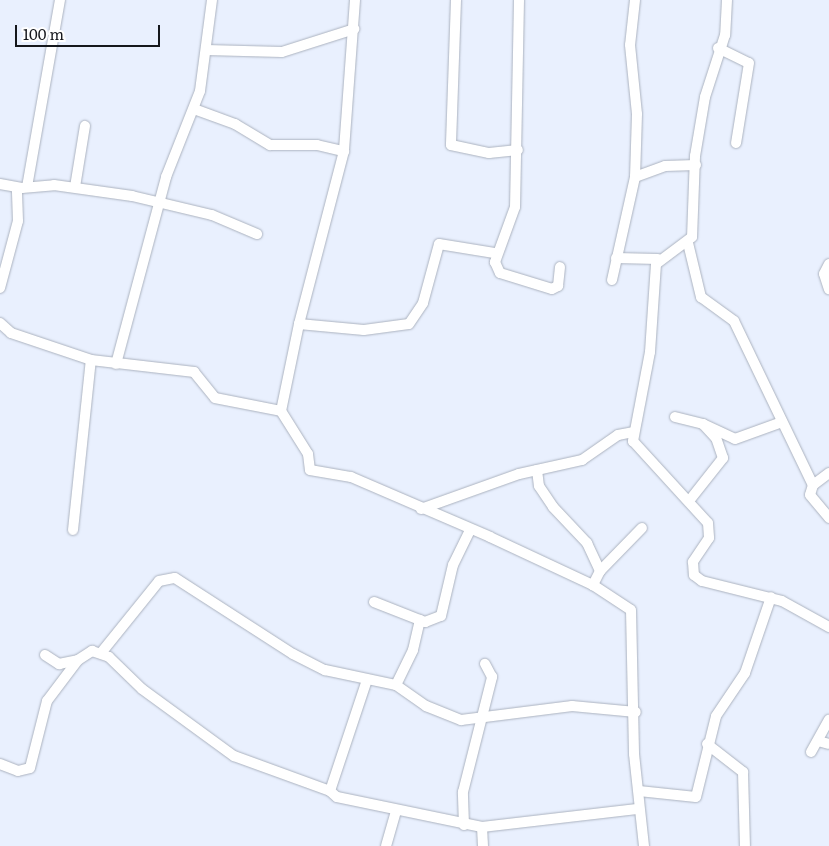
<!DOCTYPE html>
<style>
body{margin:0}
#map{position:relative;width:829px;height:846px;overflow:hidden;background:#e9f0fe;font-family:Literata,serif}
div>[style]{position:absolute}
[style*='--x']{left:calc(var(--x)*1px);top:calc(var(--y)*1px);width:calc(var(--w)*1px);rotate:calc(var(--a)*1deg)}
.roads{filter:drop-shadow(0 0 1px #abb2bf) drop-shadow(0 0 1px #abb2bf)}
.minor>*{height:10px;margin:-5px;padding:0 5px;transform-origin:5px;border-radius:5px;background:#fff}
span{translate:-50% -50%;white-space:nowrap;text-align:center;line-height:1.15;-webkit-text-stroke:5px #fff;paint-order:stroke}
.scale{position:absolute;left:15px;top:25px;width:145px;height:22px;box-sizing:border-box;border:2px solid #15171c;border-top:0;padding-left:6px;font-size:15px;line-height:18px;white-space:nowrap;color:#15171c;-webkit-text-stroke:4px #fff;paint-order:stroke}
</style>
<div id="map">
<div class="roads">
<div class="minor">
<div style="--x:355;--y:0;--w:151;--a:94.2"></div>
<div style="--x:344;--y:151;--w:179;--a:104.6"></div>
<div style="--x:299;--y:324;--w:65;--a:5.3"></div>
<div style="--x:364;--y:330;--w:45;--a:-7.6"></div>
<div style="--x:409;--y:324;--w:25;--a:-56"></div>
<div style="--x:423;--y:303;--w:61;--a:-74.8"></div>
<div style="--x:439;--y:244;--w:56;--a:9.3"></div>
<div style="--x:456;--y:0;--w:145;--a:92"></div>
<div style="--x:451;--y:145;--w:39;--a:12"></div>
<div style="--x:489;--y:153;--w:29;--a:-6"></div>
<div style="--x:519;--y:0;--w:207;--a:91.1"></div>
<div style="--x:515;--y:207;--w:59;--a:110"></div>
<div style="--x:495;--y:262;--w:12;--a:66"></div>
<div style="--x:500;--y:273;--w:54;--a:17.1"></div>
<div style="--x:552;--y:289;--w:7;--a:-27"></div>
<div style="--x:558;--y:286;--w:19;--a:-84"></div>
<div style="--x:635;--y:0;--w:45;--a:96.3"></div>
<div style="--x:630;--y:45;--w:69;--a:84.2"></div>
<div style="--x:637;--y:114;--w:63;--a:91.8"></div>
<div style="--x:635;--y:177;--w:32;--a:-20"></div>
<div style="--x:665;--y:166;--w:31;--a:-2"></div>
<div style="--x:727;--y:0;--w:35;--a:93"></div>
<div style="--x:725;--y:35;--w:65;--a:107.9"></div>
<div style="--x:705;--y:97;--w:60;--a:99.6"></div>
<div style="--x:695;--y:156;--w:81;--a:92.1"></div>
<div style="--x:692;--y:237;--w:45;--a:143.1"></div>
<div style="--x:656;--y:264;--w:88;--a:93.9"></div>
<div style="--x:650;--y:352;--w:91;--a:100.8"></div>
<div style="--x:633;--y:441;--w:111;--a:47.6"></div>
<div style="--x:708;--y:523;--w:15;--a:86"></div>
<div style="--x:709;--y:538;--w:29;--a:124"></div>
<div style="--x:693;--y:562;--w:13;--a:86"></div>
<div style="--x:694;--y:575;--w:10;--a:37"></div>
<div style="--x:702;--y:581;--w:82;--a:14"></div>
<div style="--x:782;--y:601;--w:54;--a:29"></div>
<div style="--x:718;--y:48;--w:34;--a:26"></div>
<div style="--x:749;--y:63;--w:81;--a:99.2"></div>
<div style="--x:206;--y:50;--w:76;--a:1.5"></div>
<div style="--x:282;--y:52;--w:76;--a:-17.7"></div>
<div style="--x:194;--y:109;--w:44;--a:20.1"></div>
<div style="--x:235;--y:124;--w:41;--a:31"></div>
<div style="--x:270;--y:145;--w:47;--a:0"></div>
<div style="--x:317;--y:145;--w:28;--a:13"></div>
<div style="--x:0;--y:184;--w:22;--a:10"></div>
<div style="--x:22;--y:188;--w:32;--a:-5"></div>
<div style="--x:54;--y:185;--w:79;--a:8"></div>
<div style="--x:132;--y:196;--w:82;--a:13.4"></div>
<div style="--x:212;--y:215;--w:49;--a:22.9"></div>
<div style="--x:27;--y:187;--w:190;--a:-80"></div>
<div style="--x:75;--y:187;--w:62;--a:-80.7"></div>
<div style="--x:688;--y:243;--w:56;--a:76.5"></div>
<div style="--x:701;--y:297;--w:41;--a:36"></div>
<div style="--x:734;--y:321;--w:182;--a:64.3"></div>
<div style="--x:616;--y:258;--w:42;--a:1.4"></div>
<div style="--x:829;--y:264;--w:11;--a:117"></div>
<div style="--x:824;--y:274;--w:16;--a:72"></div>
<div style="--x:612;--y:280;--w:106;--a:-77.4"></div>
<div style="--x:0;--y:288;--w:69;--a:-75"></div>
<div style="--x:18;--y:221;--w:33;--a:-92"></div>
<div style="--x:0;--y:323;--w:15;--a:42"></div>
<div style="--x:11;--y:333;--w:84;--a:18.6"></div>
<div style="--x:91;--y:360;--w:104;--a:6.6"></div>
<div style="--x:194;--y:372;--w:33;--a:51"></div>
<div style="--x:215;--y:398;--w:67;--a:11.1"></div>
<div style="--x:299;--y:324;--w:89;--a:101.7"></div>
<div style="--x:281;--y:411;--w:51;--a:57.9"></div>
<div style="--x:308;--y:454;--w:16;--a:83"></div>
<div style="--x:310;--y:470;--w:42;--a:9.7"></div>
<div style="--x:351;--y:477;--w:151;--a:23.3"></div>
<div style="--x:490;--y:537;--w:114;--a:25"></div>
<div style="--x:593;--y:585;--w:45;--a:33.3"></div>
<div style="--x:631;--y:610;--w:144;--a:88.8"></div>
<div style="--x:634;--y:754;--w:93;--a:83.8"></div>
<div style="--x:116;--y:364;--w:194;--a:-75"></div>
<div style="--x:166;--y:177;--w:92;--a:-68.4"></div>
<div style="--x:200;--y:91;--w:92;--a:-82.5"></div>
<div style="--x:675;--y:417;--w:29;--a:14"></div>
<div style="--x:537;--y:470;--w:16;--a:83"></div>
<div style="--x:539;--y:486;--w:25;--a:56"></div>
<div style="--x:553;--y:507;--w:50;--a:46.6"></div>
<div style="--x:587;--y:543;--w:31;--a:65"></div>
<div style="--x:600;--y:571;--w:16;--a:117"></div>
<div style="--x:829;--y:473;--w:20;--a:143"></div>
<div style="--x:813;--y:485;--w:10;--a:107"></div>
<div style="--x:810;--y:495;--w:30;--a:50"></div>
<div style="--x:689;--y:501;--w:55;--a:-51.7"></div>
<div style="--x:723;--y:458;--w:21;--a:-109"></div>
<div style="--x:716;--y:438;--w:19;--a:-133"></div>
<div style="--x:703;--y:424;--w:35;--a:25"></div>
<div style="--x:735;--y:439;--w:50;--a:-19.9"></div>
<div style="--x:421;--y:509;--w:104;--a:-19.7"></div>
<div style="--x:519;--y:474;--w:65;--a:-12.5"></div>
<div style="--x:582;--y:460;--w:44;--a:-34.8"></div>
<div style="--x:618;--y:435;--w:15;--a:-11"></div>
<div style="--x:73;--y:530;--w:171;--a:-84"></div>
<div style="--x:600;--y:571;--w:60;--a:-45.7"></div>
<div style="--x:374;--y:602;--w:55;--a:21.4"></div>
<div style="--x:425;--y:622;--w:17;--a:-21"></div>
<div style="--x:441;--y:616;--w:52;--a:-76.8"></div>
<div style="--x:453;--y:565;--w:39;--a:-64"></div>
<div style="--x:101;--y:653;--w:92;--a:-51.1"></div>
<div style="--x:159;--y:581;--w:16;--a:-11"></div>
<div style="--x:175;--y:578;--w:140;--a:32.8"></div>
<div style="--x:293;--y:654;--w:36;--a:27"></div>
<div style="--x:325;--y:670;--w:73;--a:11.9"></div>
<div style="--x:396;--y:685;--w:37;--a:35"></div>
<div style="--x:426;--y:706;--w:38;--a:22"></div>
<div style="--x:461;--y:720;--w:112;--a:-7.2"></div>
<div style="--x:572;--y:706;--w:64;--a:5.4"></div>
<div style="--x:45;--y:655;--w:17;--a:33"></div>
<div style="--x:59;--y:664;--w:19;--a:-12"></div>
<div style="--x:396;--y:685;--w:39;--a:-64"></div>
<div style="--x:413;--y:650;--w:31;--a:-77"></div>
<div style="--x:818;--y:741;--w:11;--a:15"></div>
<div style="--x:707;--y:744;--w:46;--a:37.9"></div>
<div style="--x:743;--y:772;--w:74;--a:88.5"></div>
<div style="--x:811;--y:752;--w:37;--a:-61"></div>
<div style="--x:0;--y:764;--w:19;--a:21"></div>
<div style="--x:18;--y:771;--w:12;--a:-14"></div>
<div style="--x:30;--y:768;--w:69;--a:-75.8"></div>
<div style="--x:47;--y:701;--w:51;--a:-52.9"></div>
<div style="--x:78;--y:660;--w:17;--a:-33"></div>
<div style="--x:92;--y:651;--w:18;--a:19"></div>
<div style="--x:109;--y:657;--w:46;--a:44.1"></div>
<div style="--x:142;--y:689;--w:114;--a:36.1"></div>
<div style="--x:234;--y:756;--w:102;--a:20"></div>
<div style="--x:330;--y:791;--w:9;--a:41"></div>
<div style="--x:337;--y:797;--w:148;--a:11.7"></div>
<div style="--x:482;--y:827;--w:156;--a:-6.6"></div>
<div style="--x:330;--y:791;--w:117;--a:-71.6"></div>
<div style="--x:639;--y:791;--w:57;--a:6"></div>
<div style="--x:696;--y:797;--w:83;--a:-76.1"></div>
<div style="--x:716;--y:716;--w:52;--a:-56"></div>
<div style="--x:745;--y:673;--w:80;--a:-71.1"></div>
<div style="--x:464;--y:825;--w:33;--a:-92"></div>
<div style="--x:463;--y:792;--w:119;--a:-75.8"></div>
<div style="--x:492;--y:677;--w:15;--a:-118"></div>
<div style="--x:482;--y:827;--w:19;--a:87"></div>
<div style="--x:386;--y:846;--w:36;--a:-74"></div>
</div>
</div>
<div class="scale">100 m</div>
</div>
